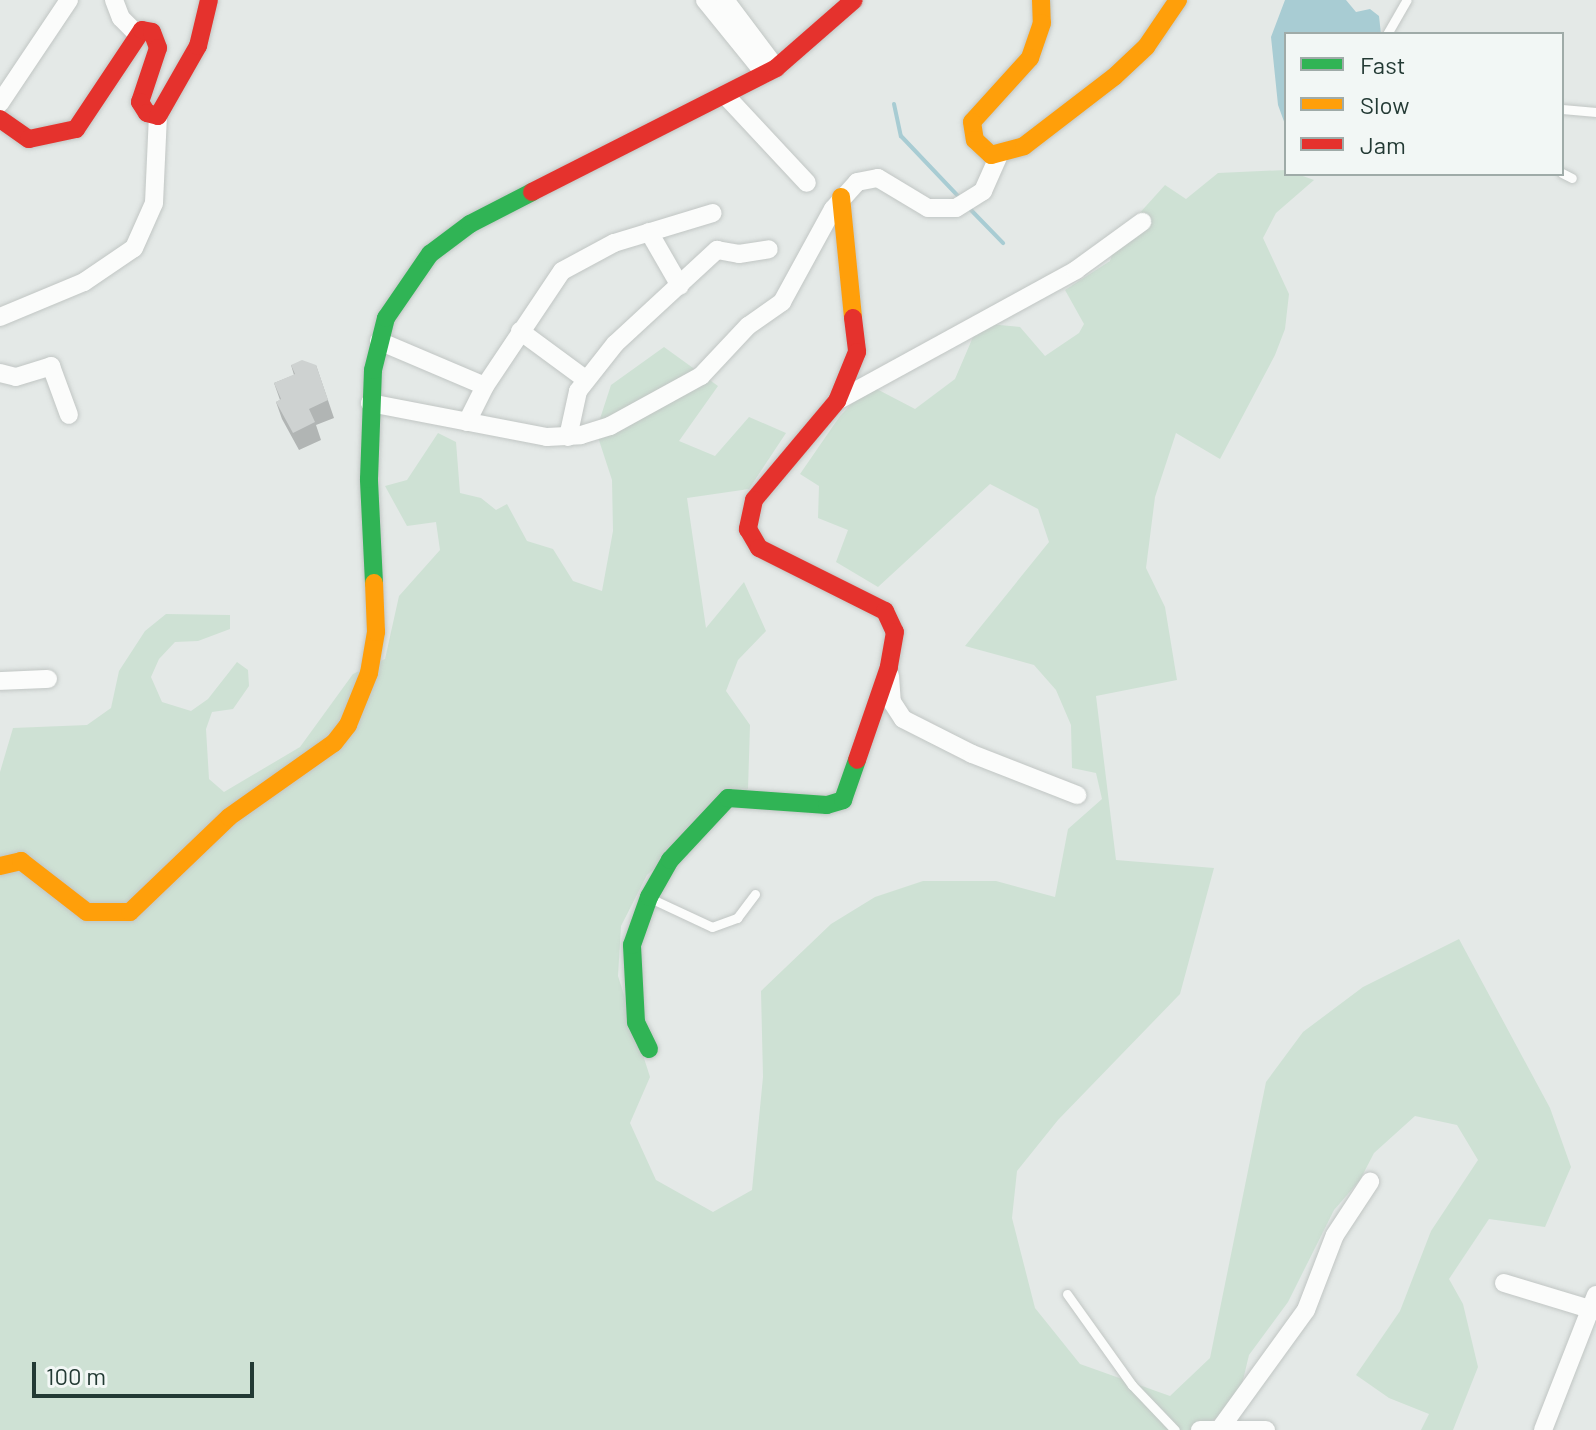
<!DOCTYPE html>
<style>
body{margin:0}
#map{position:relative;width:1596px;height:1430px;overflow:hidden;background:#e4e9e7;font-family:Barlow,sans-serif}
div>[style]{position:absolute}
[style*='--x']{left:calc(var(--x)*1px);top:calc(var(--y)*1px);width:calc(var(--w)*1px);rotate:calc(var(--a)*1deg)}
.green>*{inset:0;background:#cee1d4}
.water>*{inset:0;background:#a8ccd3}
.stream>*{height:4px;margin:-2px;padding:0 2px;transform-origin:2px;border-radius:2px;background:#a8ccd3}
.roads{filter:drop-shadow(0 0 2px #c1c6c4) drop-shadow(0 0 2px #c1c6c4)}
.lane>*{height:9px;margin:-4.5px;padding:0 4.5px;transform-origin:4.5px;border-radius:4.5px;background:#fbfcfb}
.street>*{height:18px;margin:-9px;padding:0 9px;transform-origin:9px;border-radius:9px;background:#fbfcfb}
.fast>*{height:18px;margin:-9px;padding:0 9px;transform-origin:9px;border-radius:9px;background:#30b455}
.slow>*{height:18px;margin:-9px;padding:0 9px;transform-origin:9px;border-radius:9px;background:#ff9f0a}
.jam>*{height:18px;margin:-9px;padding:0 9px;transform-origin:9px;border-radius:9px;background:#e5322d}
.wall>*{inset:0;background:#b1b5b4}
.building>*{inset:0;background:#ced2d1}
span{translate:-50% -50%;white-space:nowrap;text-align:center;line-height:1.15;-webkit-text-stroke:7px #f2f7f5;paint-order:stroke}
.legend{position:absolute;left:1284px;top:32px;width:280px;height:144px;box-sizing:border-box;background:#f2f7f5;border:2px solid #9faba8;margin:0;padding:10px 14px;list-style:none;font-size:24px;color:#233a34}
.legend li{display:flex;align-items:center;gap:16px;height:40px}
.legend b{width:40px;border:2px solid #9faba8}
.scale{position:absolute;left:32px;top:1362px;width:222px;height:36px;box-sizing:border-box;border:4px solid #233a34;border-top:0;padding-left:10px;font-size:24px;line-height:28px;white-space:nowrap;color:#233a34;-webkit-text-stroke:6px #f2f7f5;paint-order:stroke}
</style>
<div id="map">
<div class="green">
<div style="clip-path:polygon(1286px 170px,1314px 180px,1276px 213px,1263px 238px,1289px 294px,1285px 329px,1275px 355px,1220px 459px,1176px 433px,1155px 497px,1146px 568px,1165px 607px,1177px 680px,1096px 696px,1116px 860px,1214px 868px,1180px 994px,1058px 1120px,1017px 1171px,1012px 1218px,1035px 1308px,1080px 1364px,1170px 1396px,1210px 1358px,1266px 1082px,1303px 1032px,1363px 987px,1459px 939px,1550px 1108px,1571px 1167px,1545px 1227px,1489px 1219px,1449px 1279px,1463px 1304px,1478px 1367px,1453px 1430px,1421px 1430px,1429px 1414px,1389px 1398px,1356px 1375px,1400px 1311px,1431px 1231px,1478px 1160px,1457px 1125px,1415px 1116px,1374px 1153px,1360px 1180px,1334px 1210px,1288px 1302px,1249px 1355px,1236px 1409px,1192px 1430px,0 1430px,0 772px,13px 728px,87px 725px,111px 708px,119px 671px,145px 631px,166px 614px,230px 615px,230px 629px,198px 641px,175px 642px,159px 659px,151px 677px,162px 702px,191px 711px,208px 699px,237px 662px,248px 670px,249px 686px,233px 709px,212px 712px,206px 729px,209px 779px,224px 792px,300px 747px,353px 674px,385px 659px,399px 596px,440px 550px,436px 522px,407px 526px,385px 486px,407px 480px,438px 433px,456px 442px,460px 493px,481px 498px,496px 510px,507px 504px,527px 541px,553px 549px,573px 581px,602px 591px,613px 531px,612px 480px,596px 431px,611px 385px,664px 347px,718px 386px,679px 441px,715px 456px,749px 417px,786px 433px,749px 489px,687px 498px,706px 628px,744px 582px,766px 631px,738px 660px,726px 691px,750px 725px,748px 789px,647px 875px,621px 926px,618px 976px,650px 1077px,630px 1123px,656px 1180px,713px 1212px,752px 1190px,763px 1077px,761px 991px,831px 924px,875px 897px,923px 881px,996px 881px,1055px 897px,1068px 829px,1102px 799px,1096px 773px,1072px 768px,1071px 725px,1056px 690px,1034px 665px,965px 646px,1049px 542px,1038px 509px,990px 484px,878px 587px,836px 562px,848px 530px,818px 518px,819px 486px,800px 474px,840px 416px,869px 385px,915px 409px,955px 379px,979px 323px,1020px 327px,1045px 356px,1079px 333px,1084px 324px,1065px 290px,1110px 261px,1118px 237px,1165px 185px,1186px 199px,1218px 173px)"></div>
</div>
<div class="water">
<div style="clip-path:polygon(1285px 0,1346px 0,1356px 12px,1370px 9px,1379px 16px,1381px 34px,1286px 34px,1286px 127px,1278px 105px,1271px 37px)"></div>
</div>
<div class="stream">
<div style="--x:894;--y:104;--w:33;--a:78"></div>
<div style="--x:901;--y:136;--w:86;--a:46.4"></div>
<div style="--x:969;--y:208;--w:49;--a:45.8"></div>
</div>
<div class="roads">
<div class="lane">
<div style="--x:1387;--y:34;--w:39;--a:-60"></div>
<div style="--x:1562;--y:109;--w:34;--a:5"></div>
<div style="--x:1562;--y:173;--w:11;--a:27"></div>
<div style="--x:652;--y:899;--w:66;--a:25"></div>
<div style="--x:712;--y:927;--w:27;--a:-20"></div>
<div style="--x:737;--y:918;--w:30;--a:-53"></div>
<div style="--x:1067;--y:1294;--w:112;--a:54.5"></div>
<div style="--x:1132;--y:1385;--w:62;--a:46.3"></div>
</div>
<div class="street">
<div style="--x:114;--y:0;--w:19;--a:69"></div>
<div style="--x:121;--y:18;--w:21;--a:45"></div>
<div style="--x:705;--y:0;--w:95;--a:51"></div>
<div style="--x:725;--y:0;--w:85;--a:53.1"></div>
<div style="--x:725;--y:95;--w:120;--a:47"></div>
<div style="--x:0;--y:103;--w:124;--a:-56.2"></div>
<div style="--x:649;--y:232;--w:62;--a:60.1"></div>
<div style="--x:0;--y:317;--w:91;--a:-22.6"></div>
<div style="--x:84;--y:282;--w:60;--a:-34.2"></div>
<div style="--x:134;--y:248;--w:49;--a:-66"></div>
<div style="--x:154;--y:203;--w:87;--a:-87.4"></div>
<div style="--x:520;--y:331;--w:81;--a:36.4"></div>
<div style="--x:379;--y:341;--w:115;--a:23"></div>
<div style="--x:0;--y:373;--w:16;--a:14"></div>
<div style="--x:16;--y:377;--w:37;--a:-17"></div>
<div style="--x:51;--y:366;--w:52;--a:69.8"></div>
<div style="--x:837;--y:401;--w:273;--a:-28.7"></div>
<div style="--x:1076;--y:270;--w:82;--a:-36"></div>
<div style="--x:370;--y:403;--w:180;--a:10.9"></div>
<div style="--x:547;--y:437;--w:34;--a:-3"></div>
<div style="--x:581;--y:435;--w:30;--a:-17"></div>
<div style="--x:610;--y:426;--w:104;--a:-28.8"></div>
<div style="--x:701;--y:376;--w:69;--a:-46.8"></div>
<div style="--x:748;--y:326;--w:42;--a:-35.2"></div>
<div style="--x:782;--y:302;--w:106;--a:-61.3"></div>
<div style="--x:833;--y:209;--w:36;--a:-48"></div>
<div style="--x:857;--y:182;--w:21;--a:-11"></div>
<div style="--x:878;--y:178;--w:58;--a:31"></div>
<div style="--x:928;--y:208;--w:28;--a:0"></div>
<div style="--x:956;--y:208;--w:32;--a:-32"></div>
<div style="--x:983;--y:191;--w:37;--a:-66"></div>
<div style="--x:467;--y:422;--w:40;--a:-63.4"></div>
<div style="--x:485;--y:386;--w:138;--a:-56.2"></div>
<div style="--x:562;--y:271;--w:59;--a:-28.3"></div>
<div style="--x:614;--y:243;--w:103;--a:-16.9"></div>
<div style="--x:568;--y:437;--w:47;--a:-77.7"></div>
<div style="--x:578;--y:391;--w:60;--a:-51.8"></div>
<div style="--x:615;--y:344;--w:139;--a:-42.7"></div>
<div style="--x:717;--y:250;--w:22;--a:10"></div>
<div style="--x:739;--y:254;--w:30;--a:-9"></div>
<div style="--x:890;--y:676;--w:26;--a:86"></div>
<div style="--x:892;--y:702;--w:20;--a:57"></div>
<div style="--x:903;--y:719;--w:77;--a:26.9"></div>
<div style="--x:972;--y:754;--w:113;--a:21.3"></div>
<div style="--x:0;--y:681;--w:48;--a:-2.4"></div>
<div style="--x:1504;--y:1283;--w:96;--a:16.9"></div>
<div style="--x:1222;--y:1426;--w:143;--a:-54.1"></div>
<div style="--x:1306;--y:1310;--w:80;--a:-68.9"></div>
<div style="--x:1335;--y:1235;--w:64;--a:-56.6"></div>
<div style="--x:1200;--y:1430;--w:66;--a:0"></div>
<div style="--x:1543;--y:1430;--w:145;--a:-68.6"></div>
</div>
<div class="fast">
<div style="--x:374;--y:583;--w:104;--a:-92.8"></div>
<div style="--x:369;--y:479;--w:109;--a:-87.9"></div>
<div style="--x:373;--y:370;--w:54;--a:-76"></div>
<div style="--x:386;--y:318;--w:78;--a:-55.5"></div>
<div style="--x:430;--y:254;--w:50;--a:-36.9"></div>
<div style="--x:470;--y:224;--w:70;--a:-27.3"></div>
<div style="--x:649;--y:1049;--w:30;--a:-116"></div>
<div style="--x:636;--y:1022;--w:77;--a:-93"></div>
<div style="--x:632;--y:945;--w:51;--a:-70.5"></div>
<div style="--x:649;--y:897;--w:43;--a:-60.4"></div>
<div style="--x:670;--y:860;--w:85;--a:-46.9"></div>
<div style="--x:728;--y:798;--w:99;--a:4"></div>
<div style="--x:827;--y:805;--w:17;--a:-17"></div>
<div style="--x:843;--y:800;--w:42;--a:-70.7"></div>
</div>
<div class="slow">
<div style="--x:1041;--y:0;--w:23;--a:88"></div>
<div style="--x:1042;--y:23;--w:37;--a:109"></div>
<div style="--x:1030;--y:58;--w:86;--a:132.2"></div>
<div style="--x:972;--y:122;--w:18;--a:81"></div>
<div style="--x:975;--y:140;--w:22;--a:43"></div>
<div style="--x:991;--y:155;--w:34;--a:-15"></div>
<div style="--x:1024;--y:146;--w:113;--a:-37.5"></div>
<div style="--x:1114;--y:77;--w:44;--a:-43.2"></div>
<div style="--x:1146;--y:47;--w:57;--a:-55.8"></div>
<div style="--x:841;--y:197;--w:122;--a:84.3"></div>
<div style="--x:0;--y:866;--w:22;--a:-13"></div>
<div style="--x:21;--y:861;--w:83;--a:37.7"></div>
<div style="--x:87;--y:912;--w:43;--a:0"></div>
<div style="--x:130;--y:912;--w:137;--a:-43.8"></div>
<div style="--x:229;--y:817;--w:128;--a:-35.2"></div>
<div style="--x:334;--y:743;--w:23;--a:-52"></div>
<div style="--x:348;--y:725;--w:56;--a:-68"></div>
<div style="--x:369;--y:673;--w:42;--a:-80.3"></div>
<div style="--x:376;--y:632;--w:49;--a:-92.3"></div>
</div>
<div class="jam">
<div style="--x:0;--y:119;--w:35;--a:35"></div>
<div style="--x:29;--y:139;--w:48;--a:-12"></div>
<div style="--x:76;--y:129;--w:119;--a:-56.3"></div>
<div style="--x:142;--y:30;--w:10;--a:11"></div>
<div style="--x:152;--y:32;--w:17;--a:69"></div>
<div style="--x:158;--y:48;--w:57;--a:108.4"></div>
<div style="--x:140;--y:102;--w:13;--a:58"></div>
<div style="--x:147;--y:113;--w:11;--a:15"></div>
<div style="--x:158;--y:116;--w:81;--a:-60.3"></div>
<div style="--x:198;--y:46;--w:47;--a:-76.6"></div>
<div style="--x:532;--y:192;--w:274;--a:-26.9"></div>
<div style="--x:776;--y:68;--w:103;--a:-41.1"></div>
<div style="--x:853;--y:318;--w:34;--a:83"></div>
<div style="--x:857;--y:352;--w:53;--a:112.2"></div>
<div style="--x:837;--y:401;--w:129;--a:130"></div>
<div style="--x:754;--y:500;--w:30;--a:102"></div>
<div style="--x:748;--y:529;--w:22;--a:60"></div>
<div style="--x:759;--y:548;--w:141;--a:26.6"></div>
<div style="--x:885;--y:611;--w:23;--a:65"></div>
<div style="--x:895;--y:632;--w:36;--a:100"></div>
<div style="--x:889;--y:667;--w:98;--a:109"></div>
</div>
</div>
<div class="wall">
<div style="clip-path:polygon(291px 365px,316px 365px,334px 418px,316px 425px,321px 440px,299px 450px,282px 419px,276px 402px,280px 400px,274px 383px,294px 375px)"></div>
</div>
<div class="building">
<div style="clip-path:polygon(302px 360px,316px 365px,328px 400px,309px 409px,315px 422px,293px 433px,276px 402px,281px 399px,274px 383px,295px 374px,291px 365px)"></div>
</div>
<ul class="legend">
<li><b style="height:10px;background:#30b455"></b>Fast</li>
<li><b style="height:10px;background:#ff9f0a"></b>Slow</li>
<li><b style="height:10px;background:#e5322d"></b>Jam</li>
</ul>
<div class="scale">100 m</div>
</div>
